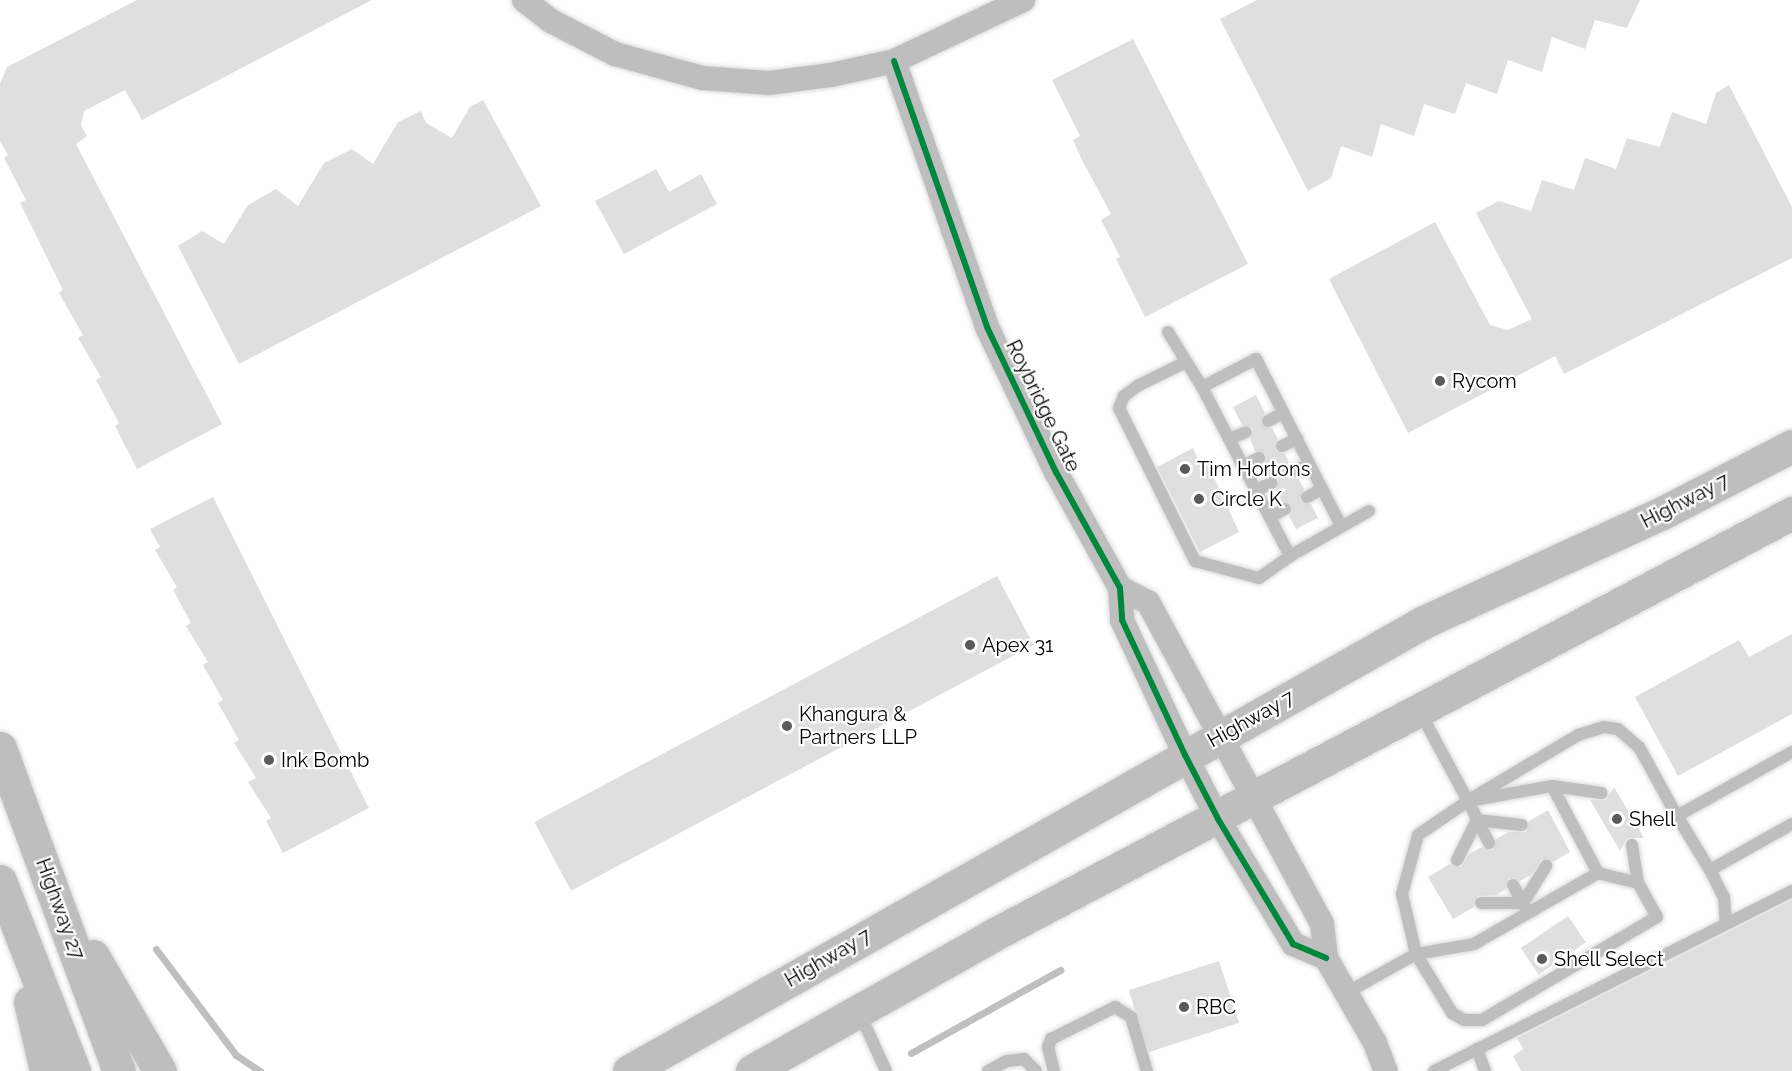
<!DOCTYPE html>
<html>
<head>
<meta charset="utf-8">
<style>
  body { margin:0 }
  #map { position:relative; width:1792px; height:1071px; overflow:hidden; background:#fff; font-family:Raleway,sans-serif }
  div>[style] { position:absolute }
  .stream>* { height:7px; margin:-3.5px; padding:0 3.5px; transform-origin:3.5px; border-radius:3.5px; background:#bfbfbf }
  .building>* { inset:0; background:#dfdfdf; transform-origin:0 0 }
  .roads { filter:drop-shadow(0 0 2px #dbdbdb) drop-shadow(0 0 2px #dbdbdb) }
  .service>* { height:12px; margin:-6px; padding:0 6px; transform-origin:6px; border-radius:6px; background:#bebebe }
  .minor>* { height:24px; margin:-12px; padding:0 12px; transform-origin:12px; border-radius:12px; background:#bebebe }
  .primary>* { height:33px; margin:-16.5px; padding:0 16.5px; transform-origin:16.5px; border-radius:16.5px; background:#bebebe }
  .cycleway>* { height:6px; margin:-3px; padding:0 3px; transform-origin:3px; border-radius:3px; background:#00873e }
  .dots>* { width:16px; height:16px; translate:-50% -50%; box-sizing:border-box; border:3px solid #fff; border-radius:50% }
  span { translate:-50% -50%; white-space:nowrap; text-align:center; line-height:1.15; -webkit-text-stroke:4.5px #fff; paint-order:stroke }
  .poi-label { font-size:20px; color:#000 }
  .left { translate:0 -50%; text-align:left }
  .street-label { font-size:20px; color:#000 }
</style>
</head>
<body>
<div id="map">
  <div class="stream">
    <i style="left:156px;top:949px;width:133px;rotate:53deg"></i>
    <i style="left:236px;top:1055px;width:29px;rotate:34deg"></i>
    <i style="left:911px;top:1053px;width:171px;rotate:-29.1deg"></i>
  </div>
  <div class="building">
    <i style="clip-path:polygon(137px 0,372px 0,142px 120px,125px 90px,84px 111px,81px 125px,87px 136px,76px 144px,222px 424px,137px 469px,115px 426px,119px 423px,96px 380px,101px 377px,78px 338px,83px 335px,59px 293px,63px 290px,20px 203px,26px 200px,4px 158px,8px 155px,0 141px,0 84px,7px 67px)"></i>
    <i style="clip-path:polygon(1257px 0,1640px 0,1627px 28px,1595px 20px,1585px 49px,1552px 37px,1542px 72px,1508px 60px,1497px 94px,1466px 83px,1455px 114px,1424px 104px,1414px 136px,1381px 124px,1372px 157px,1341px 146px,1331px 178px,1308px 191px,1220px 19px)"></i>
    <i style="clip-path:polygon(1133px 39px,1248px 264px,1145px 317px,1116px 259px,1120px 257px,1101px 220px,1111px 214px,1082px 160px,1073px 140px,1080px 136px,1052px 80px)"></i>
    <i style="clip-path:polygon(1729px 85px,1792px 207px,1792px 258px,1564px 374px,1555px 356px,1408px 433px,1329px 279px,1435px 222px,1490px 325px,1508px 330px,1532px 319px,1476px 213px,1499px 201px,1531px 211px,1542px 180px,1574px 190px,1585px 158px,1616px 169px,1627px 138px,1660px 147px,1672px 112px,1706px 124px,1716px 93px)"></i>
    <i style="clip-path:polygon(483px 100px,541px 206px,239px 364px,178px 246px,202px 231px,224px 244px,248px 205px,276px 189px,298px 206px,324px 163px,352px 149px,373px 164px,398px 122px,421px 111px,426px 123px,452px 138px,470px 107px)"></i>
    <i style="clip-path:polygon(656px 169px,669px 192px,701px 174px,717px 204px,624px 254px,595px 201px)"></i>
    <i style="clip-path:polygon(1256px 395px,1265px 413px,1261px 424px,1272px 428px,1278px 439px,1275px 450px,1285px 454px,1290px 464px,1287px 475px,1298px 478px,1304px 489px,1300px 500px,1311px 504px,1318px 518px,1296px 529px,1289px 516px,1292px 506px,1282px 502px,1276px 490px,1279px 479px,1268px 476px,1263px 465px,1266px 454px,1255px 451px,1250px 439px,1253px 428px,1242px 425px,1233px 407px)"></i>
    <i style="clip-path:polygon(1193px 448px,1199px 462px,1205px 458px,1239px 532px,1200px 552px,1157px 467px)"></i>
    <i style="clip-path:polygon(213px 497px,369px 808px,283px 853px,266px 821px,271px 818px,248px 782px,256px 778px,234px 743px,239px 740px,218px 703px,223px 700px,203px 665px,208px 662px,186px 626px,191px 623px,173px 590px,177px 587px,155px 550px,160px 547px,150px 529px)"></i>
    <i style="left:997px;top:576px;width:78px;height:524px;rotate:62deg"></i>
    <i style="clip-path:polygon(1792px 634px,1792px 714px,1678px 776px,1635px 697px,1739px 640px,1749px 657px)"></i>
    <i style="clip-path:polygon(1614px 787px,1644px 838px,1627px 838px,1620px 851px,1590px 800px,1606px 800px)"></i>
    <i style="clip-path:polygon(1548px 810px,1570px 852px,1553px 862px,1542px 859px,1531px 875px,1520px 881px,1509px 878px,1506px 889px,1496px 895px,1477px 896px,1474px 907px,1453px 919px,1428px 877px,1450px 864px,1461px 867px,1469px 854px,1482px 847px,1493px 850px,1496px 839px,1509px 832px,1526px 832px,1529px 821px)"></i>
    <i style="clip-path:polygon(1792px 900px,1792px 1071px,1521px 1071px,1513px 1056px,1523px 1049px,1517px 1038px)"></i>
    <i style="left:1568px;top:916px;width:32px;height:57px;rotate:56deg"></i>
    <i style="left:1219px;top:961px;width:65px;height:95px;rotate:72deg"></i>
  </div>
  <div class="roads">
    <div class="service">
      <i style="left:1168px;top:332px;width:65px;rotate:58.3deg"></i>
      <i style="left:1202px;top:387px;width:191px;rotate:62.5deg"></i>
      <i style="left:1290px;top:556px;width:91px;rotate:-29.7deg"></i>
      <i style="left:1186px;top:362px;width:52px;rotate:153.9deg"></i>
      <i style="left:1139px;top:385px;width:19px;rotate:144deg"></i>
      <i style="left:1124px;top:396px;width:13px;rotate:113deg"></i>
      <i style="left:1119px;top:408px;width:171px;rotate:63.6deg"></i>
      <i style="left:1195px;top:561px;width:66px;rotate:14.9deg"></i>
      <i style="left:1259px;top:578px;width:38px;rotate:-35deg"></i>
      <i style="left:1202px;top:387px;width:61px;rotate:-27.4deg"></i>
      <i style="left:1256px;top:359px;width:187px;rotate:63deg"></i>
      <i style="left:1268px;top:421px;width:17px;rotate:-28deg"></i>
      <i style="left:1229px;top:439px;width:18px;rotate:-22deg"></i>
      <i style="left:1282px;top:446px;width:17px;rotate:-25deg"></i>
      <i style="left:1243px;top:466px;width:18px;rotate:-27deg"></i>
      <i style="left:1294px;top:471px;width:17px;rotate:-25deg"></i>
      <i style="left:1256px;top:490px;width:17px;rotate:-24deg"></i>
      <i style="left:1307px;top:497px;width:17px;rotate:-28deg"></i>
      <i style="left:1270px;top:517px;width:17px;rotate:-28deg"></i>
      <i style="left:1552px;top:786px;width:50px;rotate:8deg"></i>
      <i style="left:1474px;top:797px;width:121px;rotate:-30.8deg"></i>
      <i style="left:1578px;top:735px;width:27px;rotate:-17deg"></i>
      <i style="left:1604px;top:727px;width:14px;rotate:8deg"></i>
      <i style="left:1618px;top:729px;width:28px;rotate:41deg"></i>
      <i style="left:1639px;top:747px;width:79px;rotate:61.2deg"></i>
      <i style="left:1677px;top:816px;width:132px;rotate:-29.1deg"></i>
      <i style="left:1468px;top:801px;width:85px;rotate:-10.1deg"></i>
      <i style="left:1552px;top:786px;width:98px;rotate:62.1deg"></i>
      <i style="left:1598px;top:873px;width:143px;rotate:150.2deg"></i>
      <i style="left:1474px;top:944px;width:59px;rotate:170.2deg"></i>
      <i style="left:1416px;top:954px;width:69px;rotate:58.6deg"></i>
      <i style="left:1452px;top:1013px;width:14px;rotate:30deg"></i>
      <i style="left:1464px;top:1020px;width:18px"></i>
      <i style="left:1482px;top:1020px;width:203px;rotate:-30.5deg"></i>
      <i style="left:1657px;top:917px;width:39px;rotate:-119deg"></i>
      <i style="left:1638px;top:883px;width:41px;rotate:-166deg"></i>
      <i style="left:1468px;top:801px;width:47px;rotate:63.4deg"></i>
      <i style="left:1677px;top:816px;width:63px;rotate:58.6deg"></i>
      <i style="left:1710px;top:870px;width:94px;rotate:-29.3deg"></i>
      <i style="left:1632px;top:845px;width:38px;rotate:81deg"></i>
      <i style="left:1457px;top:860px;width:45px;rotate:-63.4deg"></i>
      <i style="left:1477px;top:820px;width:45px;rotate:6.3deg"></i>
      <i style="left:1710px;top:870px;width:30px;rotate:63deg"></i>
      <i style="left:1724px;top:897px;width:27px;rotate:86deg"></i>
      <i style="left:1513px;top:885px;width:25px;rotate:61deg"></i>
      <i style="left:1481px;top:903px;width:42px"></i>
      <i style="left:1523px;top:903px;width:44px;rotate:-58.1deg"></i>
      <i style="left:1346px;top:993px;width:80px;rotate:-29.1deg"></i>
      <i style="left:1416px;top:954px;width:62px;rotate:-103.1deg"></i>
      <i style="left:1402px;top:894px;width:61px;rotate:-74.8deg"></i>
      <i style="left:1418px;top:835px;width:60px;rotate:-34.2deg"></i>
      <i style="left:1468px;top:801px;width:101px;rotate:-118.3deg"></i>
      <i style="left:859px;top:1012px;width:65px;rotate:65.4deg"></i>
      <i style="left:1477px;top:1049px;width:23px;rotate:70deg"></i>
      <i style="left:988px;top:1071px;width:21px;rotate:-28deg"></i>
      <i style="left:1007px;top:1061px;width:17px;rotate:-7deg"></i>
      <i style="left:1024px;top:1059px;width:17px;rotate:45deg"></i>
      <i style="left:1054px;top:1071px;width:25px;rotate:-104deg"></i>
      <i style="left:1048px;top:1047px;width:9px;rotate:-69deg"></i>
      <i style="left:1051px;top:1039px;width:72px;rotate:-26.6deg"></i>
      <i style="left:1115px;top:1007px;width:19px;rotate:32deg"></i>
      <i style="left:1131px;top:1017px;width:56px;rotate:73.5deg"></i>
      <i style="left:1434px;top:1071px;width:401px;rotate:-26.7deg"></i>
    </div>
    <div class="minor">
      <i style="left:524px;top:0;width:34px;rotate:38deg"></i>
      <i style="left:551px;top:21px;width:72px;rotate:27.3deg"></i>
      <i style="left:615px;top:54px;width:90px;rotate:15.4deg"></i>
      <i style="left:702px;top:78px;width:67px;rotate:4.3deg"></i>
      <i style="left:769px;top:83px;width:63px;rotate:-7.4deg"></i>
      <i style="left:831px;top:75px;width:65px;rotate:-12.5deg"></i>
      <i style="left:894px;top:61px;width:143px;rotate:-25.3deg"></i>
      <i style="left:894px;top:61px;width:282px;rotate:70.7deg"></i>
      <i style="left:987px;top:327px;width:161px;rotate:64.6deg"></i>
      <i style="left:1056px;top:472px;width:132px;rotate:61.1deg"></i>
      <i style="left:1120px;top:588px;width:32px;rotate:86deg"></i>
      <i style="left:1122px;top:620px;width:149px;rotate:65deg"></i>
      <i style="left:1185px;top:755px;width:72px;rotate:62.7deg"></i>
      <i style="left:1218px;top:819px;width:146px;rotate:59deg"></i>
      <i style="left:1293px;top:944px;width:36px;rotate:23deg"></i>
      <i style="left:1120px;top:588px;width:31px;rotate:27deg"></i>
      <i style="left:1148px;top:602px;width:366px;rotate:61.6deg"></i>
      <i style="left:1322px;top:924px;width:34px;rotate:83deg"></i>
      <i style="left:1326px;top:958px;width:98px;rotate:60deg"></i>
      <i style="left:1375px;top:1043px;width:30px;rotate:69deg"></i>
    </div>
    <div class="primary">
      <i style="left:0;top:748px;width:344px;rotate:69.8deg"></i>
      <i style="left:0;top:881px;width:204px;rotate:68.7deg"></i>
      <i style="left:93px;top:956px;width:133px;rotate:59.8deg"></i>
      <i style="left:30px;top:1002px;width:71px;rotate:76.9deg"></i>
      <i style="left:629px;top:1071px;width:913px;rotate:-29.46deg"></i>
      <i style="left:1424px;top:622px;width:262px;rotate:-24.6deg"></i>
      <i style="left:1662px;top:513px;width:146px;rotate:-27.3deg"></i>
      <i style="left:752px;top:1071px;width:277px;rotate:-29.4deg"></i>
      <i style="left:993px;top:935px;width:904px;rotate:-27.84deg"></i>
    </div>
  </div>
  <div class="cycleway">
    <i style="left:894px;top:61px;width:282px;rotate:70.7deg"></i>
    <i style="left:987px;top:327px;width:161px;rotate:64.6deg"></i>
    <i style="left:1056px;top:472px;width:132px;rotate:61.1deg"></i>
    <i style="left:1120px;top:588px;width:32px;rotate:86deg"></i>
    <i style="left:1122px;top:620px;width:149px;rotate:65deg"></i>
    <i style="left:1185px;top:755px;width:72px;rotate:62.7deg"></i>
    <i style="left:1218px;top:819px;width:146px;rotate:59deg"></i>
    <i style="left:1293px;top:944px;width:36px;rotate:23deg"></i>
  </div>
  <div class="dots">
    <i style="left:1440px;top:381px;background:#595959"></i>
    <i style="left:1185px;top:469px;background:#595959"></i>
    <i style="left:1199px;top:499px;background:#595959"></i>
    <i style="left:970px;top:645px;background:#595959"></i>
    <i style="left:787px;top:726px;background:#595959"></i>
    <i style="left:269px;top:760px;background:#595959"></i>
    <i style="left:1617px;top:819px;background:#595959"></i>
    <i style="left:1542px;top:959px;background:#595959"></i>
    <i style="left:1184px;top:1007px;background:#595959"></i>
  </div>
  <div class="poi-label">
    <span class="left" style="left:1452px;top:381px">Rycom</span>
    <span class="left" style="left:1197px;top:469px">Tim Hortons</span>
    <span class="left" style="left:1211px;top:499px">Circle K</span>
    <span class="left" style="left:982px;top:645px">Apex 31</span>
    <span class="left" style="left:799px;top:726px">Khangura &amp;<br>Partners LLP</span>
    <span class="left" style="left:281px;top:760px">Ink Bomb</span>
    <span class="left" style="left:1629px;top:819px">Shell</span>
    <span class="left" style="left:1554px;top:959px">Shell Select</span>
    <span class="left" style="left:1196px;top:1007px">RBC</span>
  </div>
  <div class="street-label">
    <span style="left:1043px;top:406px;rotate:64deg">Roybridge Gate</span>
    <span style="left:1685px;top:501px;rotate:-27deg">Highway 7</span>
    <span style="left:1251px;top:719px;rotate:-29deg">Highway 7</span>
    <span style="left:60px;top:909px;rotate:70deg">Highway 27</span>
    <span style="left:828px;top:958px;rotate:-30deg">Highway 7</span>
  </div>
</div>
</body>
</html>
